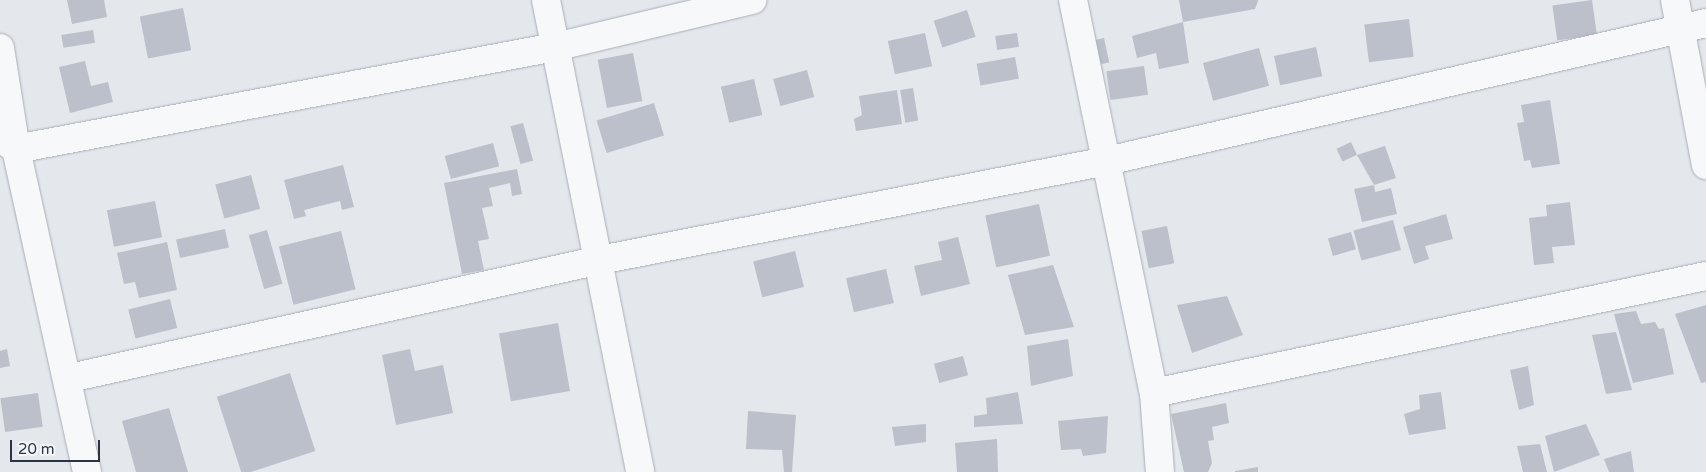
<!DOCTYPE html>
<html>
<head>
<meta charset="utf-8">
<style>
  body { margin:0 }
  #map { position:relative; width:1706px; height:472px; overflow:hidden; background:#e4e7ec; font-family:"Varela Round",sans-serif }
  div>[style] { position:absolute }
  .building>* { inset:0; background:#bbc0ca; transform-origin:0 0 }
  .roads { filter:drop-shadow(0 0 1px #a9aeb7) drop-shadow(0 0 1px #a9aeb7) }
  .minor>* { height:28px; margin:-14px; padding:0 14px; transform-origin:14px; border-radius:14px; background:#f7f8fa }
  span { translate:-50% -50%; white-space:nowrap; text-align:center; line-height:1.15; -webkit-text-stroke:4px #f4f6f9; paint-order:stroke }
  .scale { position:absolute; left:10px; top:440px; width:90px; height:22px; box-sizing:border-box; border:2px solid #2b3445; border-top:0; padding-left:6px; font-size:15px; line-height:18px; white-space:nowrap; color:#2b3445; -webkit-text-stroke:4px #f4f6f9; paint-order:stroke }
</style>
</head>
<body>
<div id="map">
  <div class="building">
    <i style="clip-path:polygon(67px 0,104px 0,107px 17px,72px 24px)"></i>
    <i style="clip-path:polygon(1179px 0,1258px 0,1258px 1px,1255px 9px,1183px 22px,1189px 63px,1159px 69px,1156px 53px,1137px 58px,1132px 36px,1183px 22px)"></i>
    <i style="left:1592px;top:0;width:35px;height:40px;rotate:82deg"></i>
    <i style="left:183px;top:8px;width:43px;height:44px;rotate:79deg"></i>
    <i style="left:967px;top:10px;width:28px;height:35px;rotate:72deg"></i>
    <i style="left:1409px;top:19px;width:38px;height:45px;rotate:83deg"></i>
    <i style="left:93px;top:30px;width:13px;height:32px;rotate:81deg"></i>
    <i style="left:925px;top:33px;width:34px;height:38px;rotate:78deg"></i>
    <i style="left:1017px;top:33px;width:14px;height:22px;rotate:82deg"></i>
    <i style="left:1104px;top:38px;width:25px;height:20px;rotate:78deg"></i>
    <i style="left:1316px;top:47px;width:30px;height:43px;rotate:78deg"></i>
    <i style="left:1259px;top:48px;width:39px;height:58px;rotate:75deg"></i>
    <i style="left:633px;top:53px;width:49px;height:36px;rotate:79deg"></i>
    <i style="left:1015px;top:57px;width:22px;height:39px;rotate:80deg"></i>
    <i style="clip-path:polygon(85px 61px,91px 86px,108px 82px,113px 102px,70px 113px,59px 67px)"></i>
    <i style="left:1144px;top:66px;width:29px;height:38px;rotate:82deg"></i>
    <i style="left:807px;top:70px;width:28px;height:35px;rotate:75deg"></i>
    <i style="left:754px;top:79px;width:37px;height:34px;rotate:77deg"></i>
    <i style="left:913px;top:88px;width:33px;height:13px;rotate:81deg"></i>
    <i style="clip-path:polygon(897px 90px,902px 124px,856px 131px,854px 119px,862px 115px,859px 96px)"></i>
    <i style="clip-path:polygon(1550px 100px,1560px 164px,1532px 168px,1530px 160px,1524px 161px,1517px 123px,1524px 122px,1521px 105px)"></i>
    <i style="left:654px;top:103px;width:34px;height:60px;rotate:73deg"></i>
    <i style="left:523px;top:123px;width:39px;height:13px;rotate:75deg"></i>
    <i style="left:1351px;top:142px;width:14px;height:16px;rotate:65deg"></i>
    <i style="left:493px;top:143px;width:24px;height:50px;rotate:75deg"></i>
    <i style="clip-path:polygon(1385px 146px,1396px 178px,1374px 185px,1357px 155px)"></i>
    <i style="clip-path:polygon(343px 165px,354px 207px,342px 210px,340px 201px,304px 210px,306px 216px,294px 219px,284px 180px)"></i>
    <i style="clip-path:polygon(517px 169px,522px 194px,512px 196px,510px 183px,489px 188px,493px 206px,482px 208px,489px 239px,478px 241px,484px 270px,462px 274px,444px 183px)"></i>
    <i style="left:251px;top:175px;width:35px;height:37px;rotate:75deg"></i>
    <i style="clip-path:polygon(1374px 185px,1375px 192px,1391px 188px,1397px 214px,1362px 222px,1354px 189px)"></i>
    <i style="left:155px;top:201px;width:37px;height:49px;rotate:79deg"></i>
    <i style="clip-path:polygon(1570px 202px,1575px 245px,1552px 247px,1554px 263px,1534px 265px,1529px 218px,1547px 216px,1546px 205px)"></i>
    <i style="left:1039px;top:204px;width:53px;height:55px;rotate:78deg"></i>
    <i style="clip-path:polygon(1446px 214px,1453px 239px,1425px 246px,1429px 259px,1414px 264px,1403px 227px)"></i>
    <i style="left:1393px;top:220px;width:31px;height:41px;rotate:75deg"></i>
    <i style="left:1167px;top:226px;width:38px;height:26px;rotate:79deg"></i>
    <i style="left:225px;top:229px;width:19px;height:50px;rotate:78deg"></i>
    <i style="left:267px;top:230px;width:56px;height:19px;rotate:74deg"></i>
    <i style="left:341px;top:231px;width:60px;height:64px;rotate:76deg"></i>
    <i style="left:1351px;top:232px;width:18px;height:24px;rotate:74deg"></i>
    <i style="clip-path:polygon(958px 237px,970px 284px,921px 296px,914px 266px,942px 260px,938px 242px)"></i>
    <i style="clip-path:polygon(167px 242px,177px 290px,139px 298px,135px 282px,124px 284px,117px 253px)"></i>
    <i style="left:795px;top:251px;width:37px;height:43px;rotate:76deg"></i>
    <i style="clip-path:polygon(1053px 265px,1074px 327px,1025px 335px,1008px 275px)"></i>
    <i style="left:886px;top:269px;width:35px;height:41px;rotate:77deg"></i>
    <i style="clip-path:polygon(1227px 296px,1243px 335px,1192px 353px,1177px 305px)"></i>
    <i style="left:170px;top:299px;width:30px;height:43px;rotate:76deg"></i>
    <i style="clip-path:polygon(1706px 305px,1706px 382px,1701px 383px,1675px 314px)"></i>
    <i style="clip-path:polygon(1636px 311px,1641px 324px,1655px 322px,1659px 329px,1664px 328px,1674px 374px,1633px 383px,1614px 314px)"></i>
    <i style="left:558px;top:323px;width:69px;height:60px;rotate:80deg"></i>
    <i style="clip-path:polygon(1616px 332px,1632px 390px,1606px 394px,1592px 335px)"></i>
    <i style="clip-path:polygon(1068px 339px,1073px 376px,1031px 386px,1027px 346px)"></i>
    <i style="clip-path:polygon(7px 349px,10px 366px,0 368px,0 351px)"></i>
    <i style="clip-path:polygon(410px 349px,415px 371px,443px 365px,453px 413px,396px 425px,382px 355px)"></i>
    <i style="left:963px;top:356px;width:20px;height:30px;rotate:75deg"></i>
    <i style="clip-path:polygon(1528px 366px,1534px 405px,1519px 410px,1510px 370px)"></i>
    <i style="left:290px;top:373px;width:82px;height:77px;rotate:72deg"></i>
    <i style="clip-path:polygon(1018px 392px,1023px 424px,974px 427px,974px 416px,987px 414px,986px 398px)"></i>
    <i style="clip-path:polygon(1441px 392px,1446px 429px,1409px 435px,1404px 414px,1420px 409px,1419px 395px)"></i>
    <i style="left:38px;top:393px;width:34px;height:38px;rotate:82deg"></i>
    <i style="clip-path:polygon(1226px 403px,1229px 423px,1212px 427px,1214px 440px,1208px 441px,1212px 463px,1208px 472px,1184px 472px,1171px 414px)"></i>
    <i style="clip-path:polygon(169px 408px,188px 472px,136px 472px,122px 421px)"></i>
    <i style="clip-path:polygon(748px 411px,796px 415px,792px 472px,784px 472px,782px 450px,746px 449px)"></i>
    <i style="clip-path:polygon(1108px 416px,1106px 453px,1083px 456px,1081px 449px,1061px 450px,1058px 421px)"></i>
    <i style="clip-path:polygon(926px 424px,926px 442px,895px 446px,892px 427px)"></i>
    <i style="clip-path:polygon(1586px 424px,1600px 455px,1554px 472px,1545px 436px)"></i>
    <i style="clip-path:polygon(997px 439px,998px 472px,957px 472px,955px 443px)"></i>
    <i style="clip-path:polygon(1540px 444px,1547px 472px,1523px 472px,1517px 446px)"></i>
    <i style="clip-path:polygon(1631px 451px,1634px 472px,1609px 472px,1604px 459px)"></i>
    <i style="clip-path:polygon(1258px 467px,1258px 472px,1235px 472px,1235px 471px)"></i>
  </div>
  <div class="roads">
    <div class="minor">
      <i style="left:546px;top:0;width:481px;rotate:78.7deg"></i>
      <i style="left:1073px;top:0;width:401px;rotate:78.4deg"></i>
      <i style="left:1154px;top:393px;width:79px;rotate:85.7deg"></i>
      <i style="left:1675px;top:0;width:168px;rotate:79.4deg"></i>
      <i style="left:0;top:48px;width:102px;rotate:81deg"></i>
      <i style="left:16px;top:149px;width:331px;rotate:77.6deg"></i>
      <i style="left:0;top:138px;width:19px;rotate:35deg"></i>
      <i style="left:16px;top:149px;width:549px;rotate:-10.72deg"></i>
      <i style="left:555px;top:47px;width:203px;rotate:-13.4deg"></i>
      <i style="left:70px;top:378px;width:543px;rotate:-12.55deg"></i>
      <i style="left:600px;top:260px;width:517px;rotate:-11.05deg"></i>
      <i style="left:1107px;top:161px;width:615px;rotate:-12.97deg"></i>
      <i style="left:1154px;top:393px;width:564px;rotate:-11.97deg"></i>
    </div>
  </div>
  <div class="scale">20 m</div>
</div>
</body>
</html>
